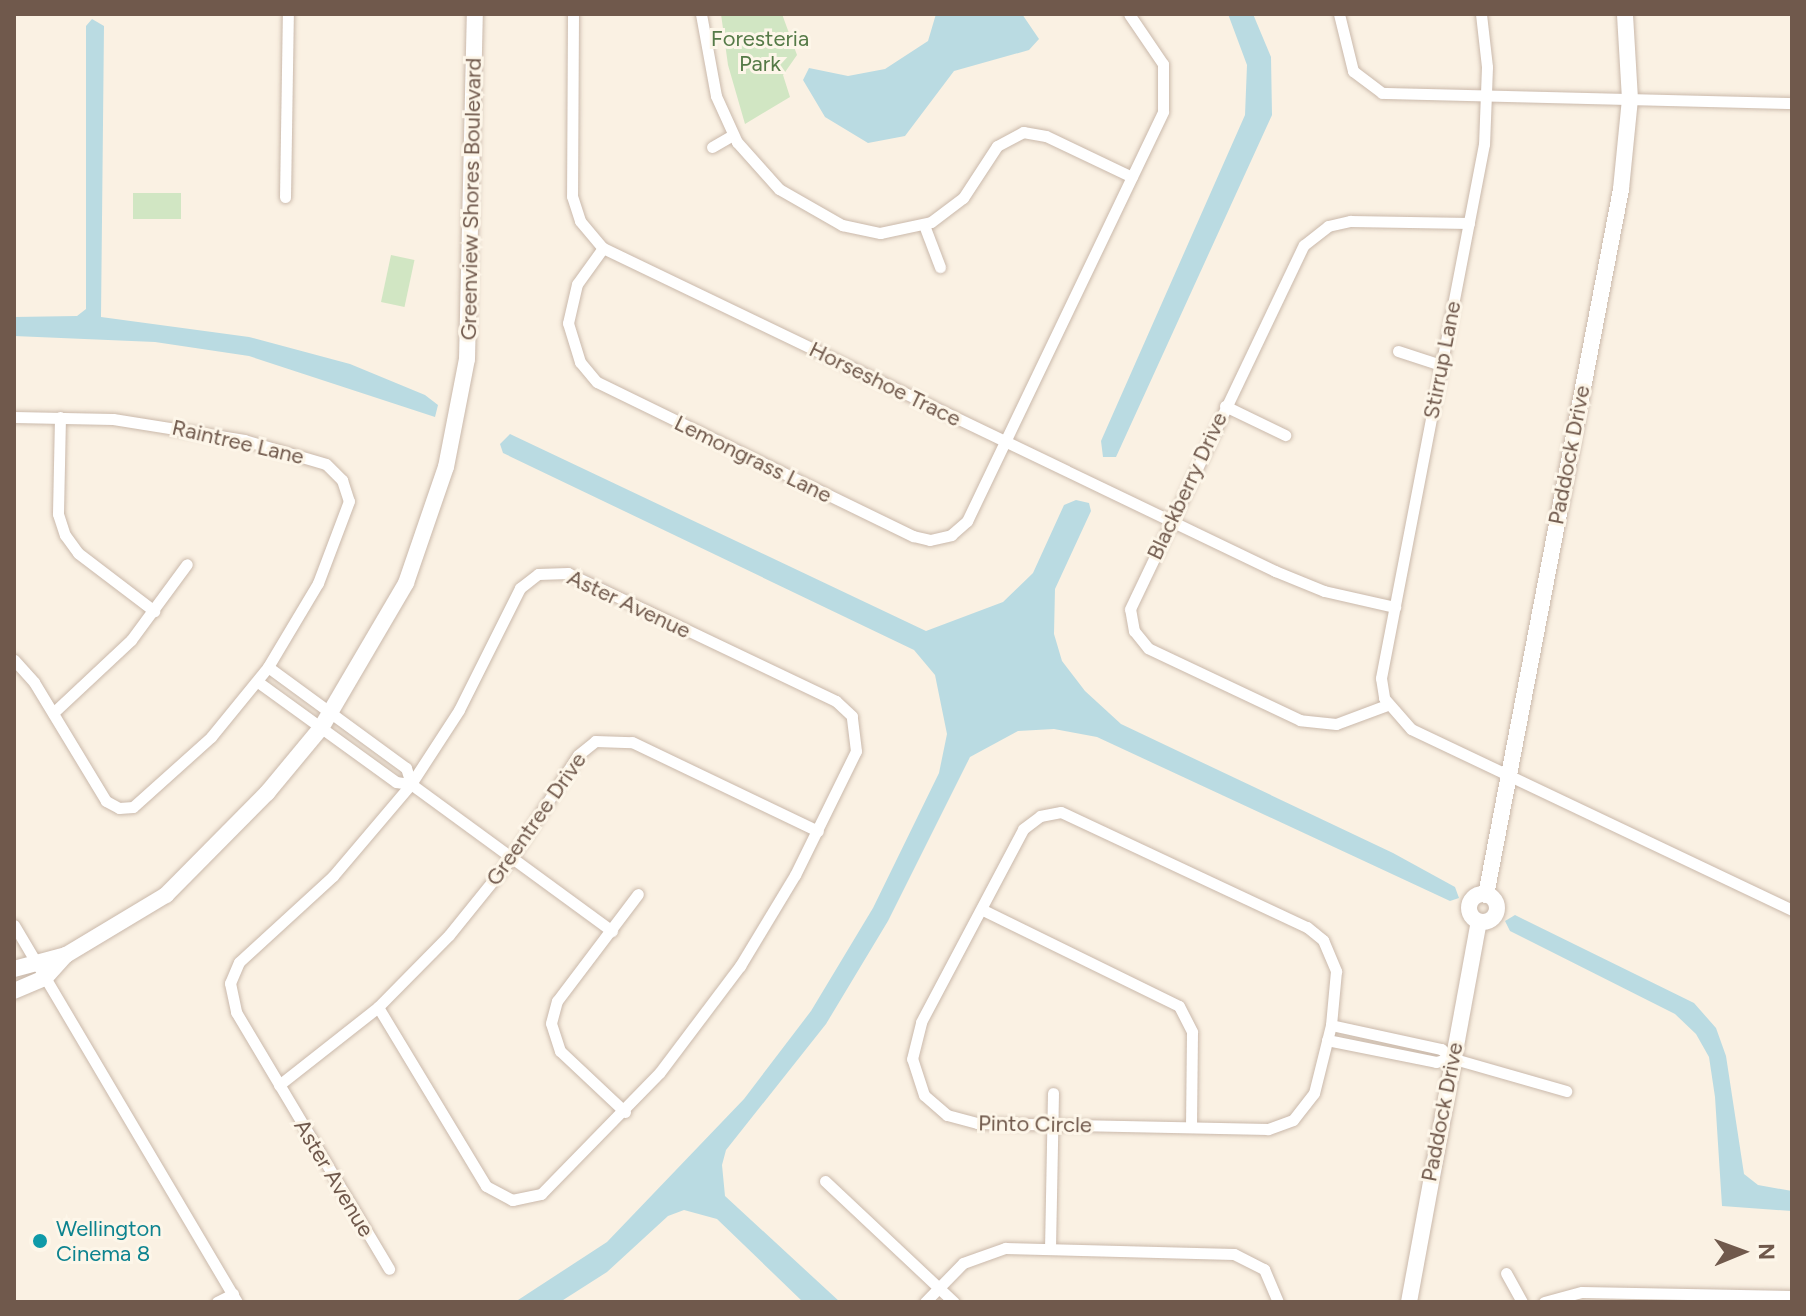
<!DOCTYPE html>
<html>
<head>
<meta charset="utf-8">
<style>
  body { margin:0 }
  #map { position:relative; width:1806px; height:1316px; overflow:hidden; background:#faf1e3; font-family:Figtree,sans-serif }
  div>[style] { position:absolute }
  .green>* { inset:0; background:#d1e6c3; transform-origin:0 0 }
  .water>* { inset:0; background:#badbe2 }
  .roads { filter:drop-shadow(0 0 2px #cab9ab) drop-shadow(0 0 2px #cab9ab) }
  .street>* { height:11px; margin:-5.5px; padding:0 5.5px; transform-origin:5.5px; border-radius:5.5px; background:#fff }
  .secondary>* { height:16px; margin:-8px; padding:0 8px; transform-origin:8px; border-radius:8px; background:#fff }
  .secondary>.ring { margin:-8px; padding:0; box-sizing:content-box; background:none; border:16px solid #fff; border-radius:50% }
  .dots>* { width:22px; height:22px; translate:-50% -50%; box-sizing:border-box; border:4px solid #fdf6e9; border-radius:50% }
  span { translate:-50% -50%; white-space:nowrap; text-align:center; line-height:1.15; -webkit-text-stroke:6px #fdf6e9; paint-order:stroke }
  .park-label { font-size:22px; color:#557a47 }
  .street-label { font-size:22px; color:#70594c }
  .culture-label { font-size:22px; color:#0d838f }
  .left { translate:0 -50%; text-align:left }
  .frame { position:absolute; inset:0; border:16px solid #70594c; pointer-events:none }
  .north { position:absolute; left:1702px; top:1212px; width:80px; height:80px; -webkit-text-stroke:6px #fdf6e9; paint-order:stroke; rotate:89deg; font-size:22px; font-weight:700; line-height:32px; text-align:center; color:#70594c }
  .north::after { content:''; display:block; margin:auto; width:28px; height:36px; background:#70594c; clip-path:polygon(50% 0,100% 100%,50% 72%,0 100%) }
</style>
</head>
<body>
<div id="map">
  <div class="green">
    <i style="clip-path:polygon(721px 14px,782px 14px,797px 55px,783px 75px,790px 97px,745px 124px,728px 65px)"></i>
    <i style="left:133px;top:193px;width:48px;height:26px"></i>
    <i style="left:391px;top:255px;width:24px;height:48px;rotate:12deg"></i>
  </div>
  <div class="water">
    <i style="clip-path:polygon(936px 14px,1022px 14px,1039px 39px,1029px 50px,954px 71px,905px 136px,868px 143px,825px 117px,803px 80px,809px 68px,848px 76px,885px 69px,928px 41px)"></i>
    <i style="clip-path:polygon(1228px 14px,1253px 14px,1271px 57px,1272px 115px,1116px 457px,1103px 457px,1101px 441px,1245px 115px,1247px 65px)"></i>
    <i style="clip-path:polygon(92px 19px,104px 26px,101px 317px,249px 337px,350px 364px,425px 395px,438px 405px,435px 417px,249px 356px,155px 342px,14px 336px,14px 317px,77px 316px,86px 309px,86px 26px)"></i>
    <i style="clip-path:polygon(510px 434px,926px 631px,1003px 602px,1033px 573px,1064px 505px,1076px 500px,1089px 503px,1091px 511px,1055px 589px,1054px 634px,1062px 661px,1085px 691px,1121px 724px,1393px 853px,1455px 887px,1459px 898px,1450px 901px,1097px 737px,1054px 729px,1018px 731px,970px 757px,888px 921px,826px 1024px,726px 1150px,722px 1165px,725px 1196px,840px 1302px,803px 1302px,717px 1219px,684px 1210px,668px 1216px,607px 1272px,560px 1302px,515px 1302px,607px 1242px,744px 1099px,811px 1011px,873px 908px,939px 773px,947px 734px,935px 675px,914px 650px,503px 453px,500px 444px)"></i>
    <i style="clip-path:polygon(1515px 915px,1694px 1003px,1716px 1028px,1726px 1056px,1744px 1174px,1758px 1185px,1792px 1191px,1792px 1211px,1722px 1206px,1715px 1097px,1709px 1057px,1696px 1034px,1675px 1014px,1510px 931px,1505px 921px)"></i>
  </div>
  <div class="roads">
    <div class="street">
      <i style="left:573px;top:14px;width:182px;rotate:90.3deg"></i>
      <i style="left:572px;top:196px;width:26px;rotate:72deg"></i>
      <i style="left:580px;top:221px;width:35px;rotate:50deg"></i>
      <i style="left:603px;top:248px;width:746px;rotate:25.67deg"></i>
      <i style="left:1275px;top:571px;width:53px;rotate:22.2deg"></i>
      <i style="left:1324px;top:591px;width:73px;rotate:12.7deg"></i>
      <i style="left:701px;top:14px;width:83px;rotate:79.6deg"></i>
      <i style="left:716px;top:96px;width:51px;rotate:65.5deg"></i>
      <i style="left:737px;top:142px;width:63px;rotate:48.2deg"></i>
      <i style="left:779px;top:189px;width:73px;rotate:29.7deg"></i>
      <i style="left:842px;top:225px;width:39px;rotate:12deg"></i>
      <i style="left:880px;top:233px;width:52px;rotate:-12.2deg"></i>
      <i style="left:931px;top:222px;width:40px;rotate:-37deg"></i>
      <i style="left:963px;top:198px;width:62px;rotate:-56.8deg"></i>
      <i style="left:997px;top:146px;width:30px;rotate:-28deg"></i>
      <i style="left:1023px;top:132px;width:23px;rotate:10deg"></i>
      <i style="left:1046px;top:136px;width:95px;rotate:25.5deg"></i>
      <i style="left:1339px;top:14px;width:59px;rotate:76.2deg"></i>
      <i style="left:1353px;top:71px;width:36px;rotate:37deg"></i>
      <i style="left:1382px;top:93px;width:410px;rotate:1.4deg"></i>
      <i style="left:1481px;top:14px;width:53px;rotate:83.5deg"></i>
      <i style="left:1487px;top:67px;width:77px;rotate:92.2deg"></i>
      <i style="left:1484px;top:144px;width:544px;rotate:100.92deg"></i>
      <i style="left:1381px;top:678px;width:20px;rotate:81deg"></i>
      <i style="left:1384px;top:698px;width:41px;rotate:48.9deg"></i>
      <i style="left:1411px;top:729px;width:422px;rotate:25.4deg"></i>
      <i style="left:712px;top:147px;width:24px;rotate:-30deg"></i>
      <i style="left:285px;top:197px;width:183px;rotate:-89.1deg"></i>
      <i style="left:924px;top:225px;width:45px;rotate:69.1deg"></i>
      <i style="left:603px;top:248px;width:44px;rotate:125.8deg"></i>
      <i style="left:577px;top:284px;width:40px;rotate:103deg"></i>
      <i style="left:568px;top:323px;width:41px;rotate:72.9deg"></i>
      <i style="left:580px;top:362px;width:26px;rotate:50deg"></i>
      <i style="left:597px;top:382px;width:352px;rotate:26deg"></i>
      <i style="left:913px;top:536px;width:17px;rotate:13deg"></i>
      <i style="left:930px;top:540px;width:22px;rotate:-13deg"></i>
      <i style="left:951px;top:535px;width:21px;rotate:-41deg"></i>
      <i style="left:967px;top:521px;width:454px;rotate:-64.4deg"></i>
      <i style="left:1163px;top:111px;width:47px;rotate:-90deg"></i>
      <i style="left:1163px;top:64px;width:60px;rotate:-124.2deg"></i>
      <i style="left:1398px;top:351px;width:45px;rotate:18deg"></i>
      <i style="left:1225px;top:406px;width:67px;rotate:25.8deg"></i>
      <i style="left:14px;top:417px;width:99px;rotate:1.2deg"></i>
      <i style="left:113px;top:419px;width:133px;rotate:9.1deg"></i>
      <i style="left:244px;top:440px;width:85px;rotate:16.3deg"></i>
      <i style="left:326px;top:464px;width:23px;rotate:45deg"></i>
      <i style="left:342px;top:480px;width:22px;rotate:72deg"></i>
      <i style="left:349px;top:501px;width:88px;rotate:110.7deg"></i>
      <i style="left:318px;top:583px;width:98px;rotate:120.8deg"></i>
      <i style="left:268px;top:667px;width:90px;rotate:129.2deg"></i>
      <i style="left:211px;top:737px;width:105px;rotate:138.1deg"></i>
      <i style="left:133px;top:807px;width:14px;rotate:176deg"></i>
      <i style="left:119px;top:808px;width:15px;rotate:-152deg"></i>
      <i style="left:106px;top:801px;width:139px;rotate:-121.2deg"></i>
      <i style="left:34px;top:682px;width:30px;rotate:-132deg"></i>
      <i style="left:60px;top:417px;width:97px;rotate:91.2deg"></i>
      <i style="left:58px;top:514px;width:22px;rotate:72deg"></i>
      <i style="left:65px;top:535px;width:22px;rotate:54deg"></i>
      <i style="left:78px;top:553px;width:96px;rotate:37.3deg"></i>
      <i style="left:258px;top:682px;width:170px;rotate:35.9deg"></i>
      <i style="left:396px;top:782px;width:15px;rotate:8deg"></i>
      <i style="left:411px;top:784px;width:17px;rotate:-107deg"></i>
      <i style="left:406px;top:768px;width:171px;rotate:-143.8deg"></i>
      <i style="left:1387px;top:705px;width:54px;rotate:159.6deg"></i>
      <i style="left:1336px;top:724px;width:36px;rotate:-174deg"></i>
      <i style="left:1300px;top:720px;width:168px;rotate:-154.7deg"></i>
      <i style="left:1148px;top:648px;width:22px;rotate:-129deg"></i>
      <i style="left:1134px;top:631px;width:22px;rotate:-100deg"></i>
      <i style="left:1130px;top:609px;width:403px;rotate:-64.5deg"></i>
      <i style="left:1304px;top:245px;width:31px;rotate:-38deg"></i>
      <i style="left:1328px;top:226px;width:23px;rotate:-13deg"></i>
      <i style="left:1350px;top:221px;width:119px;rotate:1deg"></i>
      <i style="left:53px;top:713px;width:107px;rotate:-43.1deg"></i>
      <i style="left:131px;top:640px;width:94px;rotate:-53.6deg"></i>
      <i style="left:411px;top:784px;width:249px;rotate:36.2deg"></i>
      <i style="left:1061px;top:812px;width:272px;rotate:25.1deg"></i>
      <i style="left:1307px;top:927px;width:21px;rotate:39deg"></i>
      <i style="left:1323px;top:940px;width:34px;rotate:67deg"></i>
      <i style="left:1336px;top:971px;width:54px;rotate:95.3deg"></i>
      <i style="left:1331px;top:1025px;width:70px;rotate:104deg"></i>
      <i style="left:1314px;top:1093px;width:34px;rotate:128deg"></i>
      <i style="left:1293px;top:1120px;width:27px;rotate:160deg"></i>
      <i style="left:1268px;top:1129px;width:291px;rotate:-178.8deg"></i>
      <i style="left:977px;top:1123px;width:31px;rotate:-165deg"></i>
      <i style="left:947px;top:1115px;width:30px;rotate:-139deg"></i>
      <i style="left:924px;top:1095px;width:38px;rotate:-108deg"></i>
      <i style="left:912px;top:1059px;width:38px;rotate:-76deg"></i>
      <i style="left:921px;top:1022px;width:218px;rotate:-62.1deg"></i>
      <i style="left:1023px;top:829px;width:21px;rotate:-37deg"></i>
      <i style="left:1040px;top:816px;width:21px;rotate:-11deg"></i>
      <i style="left:983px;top:910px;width:218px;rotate:26.1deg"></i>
      <i style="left:1179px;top:1006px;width:29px;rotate:63deg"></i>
      <i style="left:1192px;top:1032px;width:95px;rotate:90.6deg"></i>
      <i style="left:14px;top:925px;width:438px;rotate:59.4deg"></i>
      <i style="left:378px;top:1007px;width:209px;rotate:58.9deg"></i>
      <i style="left:486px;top:1186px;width:30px;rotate:28deg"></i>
      <i style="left:512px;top:1200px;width:30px;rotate:-12deg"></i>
      <i style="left:541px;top:1194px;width:170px;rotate:-45.7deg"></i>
      <i style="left:660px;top:1072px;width:133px;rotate:-53deg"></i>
      <i style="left:740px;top:966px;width:106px;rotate:-58.9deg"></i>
      <i style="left:795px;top:875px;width:138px;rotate:-63.8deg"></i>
      <i style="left:856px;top:751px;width:35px;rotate:-97deg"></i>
      <i style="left:852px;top:716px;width:22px;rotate:-137deg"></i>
      <i style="left:836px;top:701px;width:297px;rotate:-154.5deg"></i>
      <i style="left:568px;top:573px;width:30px;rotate:178deg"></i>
      <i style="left:538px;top:574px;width:23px;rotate:142deg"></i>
      <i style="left:520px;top:588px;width:136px;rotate:116.6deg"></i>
      <i style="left:459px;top:710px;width:88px;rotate:123deg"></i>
      <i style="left:411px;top:784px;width:121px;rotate:130.3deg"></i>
      <i style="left:333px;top:876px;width:127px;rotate:137.5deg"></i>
      <i style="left:239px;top:962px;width:23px;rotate:113deg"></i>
      <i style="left:230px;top:983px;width:30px;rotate:78deg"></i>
      <i style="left:236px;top:1012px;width:299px;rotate:59.2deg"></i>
      <i style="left:1331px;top:1025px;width:113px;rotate:12.3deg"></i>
      <i style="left:1441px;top:1049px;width:13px;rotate:42deg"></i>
      <i style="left:1451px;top:1058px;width:120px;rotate:16deg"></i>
      <i style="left:1327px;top:1040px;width:111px;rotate:11.4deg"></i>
      <i style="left:1436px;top:1062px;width:16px;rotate:-15deg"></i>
      <i style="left:279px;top:1085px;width:126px;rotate:-38.2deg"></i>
      <i style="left:378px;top:1007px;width:101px;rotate:-45.4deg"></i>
      <i style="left:449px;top:935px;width:100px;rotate:-51.1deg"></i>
      <i style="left:512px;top:857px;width:121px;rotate:-57.1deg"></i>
      <i style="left:578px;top:755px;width:22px;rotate:-39deg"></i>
      <i style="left:595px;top:741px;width:37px;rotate:2deg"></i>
      <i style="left:632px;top:742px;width:206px;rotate:25.6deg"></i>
      <i style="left:625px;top:1112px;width:89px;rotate:-136.8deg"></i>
      <i style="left:560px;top:1051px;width:29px;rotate:-108deg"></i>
      <i style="left:551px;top:1023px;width:23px;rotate:-75deg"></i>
      <i style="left:557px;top:1001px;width:134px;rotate:-52.9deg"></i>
      <i style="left:825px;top:1181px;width:177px;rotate:43.2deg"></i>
      <i style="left:1050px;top:1249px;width:156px;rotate:-88.9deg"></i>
      <i style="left:1506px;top:1273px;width:33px;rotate:61deg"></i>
      <i style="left:217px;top:1302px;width:18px;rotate:-27deg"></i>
      <i style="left:925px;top:1302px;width:54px;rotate:-45.7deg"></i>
      <i style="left:963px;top:1263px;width:45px;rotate:-19.7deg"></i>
      <i style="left:1005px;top:1248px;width:229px;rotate:1.5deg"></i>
      <i style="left:1234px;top:1254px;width:34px;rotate:27deg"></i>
      <i style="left:1264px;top:1269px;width:36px;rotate:67deg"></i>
      <i style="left:1544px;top:1302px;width:39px;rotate:-15deg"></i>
      <i style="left:1582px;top:1292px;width:210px;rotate:1.1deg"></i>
    </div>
    <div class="secondary">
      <i class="ring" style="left:1469px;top:894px;width:12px;height:12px"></i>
      <i style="left:1486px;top:895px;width:719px;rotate:-79.17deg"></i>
      <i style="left:1621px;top:189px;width:90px;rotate:-84.3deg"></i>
      <i style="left:1630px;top:99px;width:85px;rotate:-93.4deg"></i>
      <i style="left:14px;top:969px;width:54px;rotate:-15.1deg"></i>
      <i style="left:66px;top:955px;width:117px;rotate:-31deg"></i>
      <i style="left:166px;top:895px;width:144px;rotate:-45.3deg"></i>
      <i style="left:267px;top:793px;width:85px;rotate:-50.3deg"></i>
      <i style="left:321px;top:728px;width:168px;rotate:-59.6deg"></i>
      <i style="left:406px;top:583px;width:123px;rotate:-71deg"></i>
      <i style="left:446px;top:467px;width:110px;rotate:-79deg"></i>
      <i style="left:467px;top:359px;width:345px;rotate:-88.7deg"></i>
      <i style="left:14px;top:991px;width:34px;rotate:-23deg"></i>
      <i style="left:45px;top:978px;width:31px;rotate:-48deg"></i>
      <i style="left:1409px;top:1302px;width:386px;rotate:-79.6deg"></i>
    </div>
  </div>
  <div class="dots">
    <i style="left:40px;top:1241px;background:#0f9aa8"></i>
  </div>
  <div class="park-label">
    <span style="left:760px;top:51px">Foresteria<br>Park</span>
  </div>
  <div class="street-label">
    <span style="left:471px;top:199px;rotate:-89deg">Greenview Shores Boulevard</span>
    <span style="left:1442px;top:360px;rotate:-79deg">Stirrup Lane</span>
    <span style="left:885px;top:384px;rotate:26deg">Horseshoe Trace</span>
    <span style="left:238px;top:442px;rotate:13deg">Raintree Lane</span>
    <span style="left:1569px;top:455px;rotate:-79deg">Paddock Drive</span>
    <span style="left:753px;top:459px;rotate:26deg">Lemongrass Lane</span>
    <span style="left:1187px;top:486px;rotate:-65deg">Blackberry Drive</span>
    <span style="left:629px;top:604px;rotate:25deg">Aster Avenue</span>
    <span style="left:536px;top:819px;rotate:-55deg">Greentree Drive</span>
    <span style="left:1442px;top:1112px;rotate:-79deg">Paddock Drive</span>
    <span style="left:1035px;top:1124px;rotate:1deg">Pinto Circle</span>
    <span style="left:334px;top:1178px;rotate:59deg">Aster Avenue</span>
  </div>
  <div class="culture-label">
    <span class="left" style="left:56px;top:1241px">Wellington<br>Cinema 8</span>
  </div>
  <div class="frame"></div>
  <div class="north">N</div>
</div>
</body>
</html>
